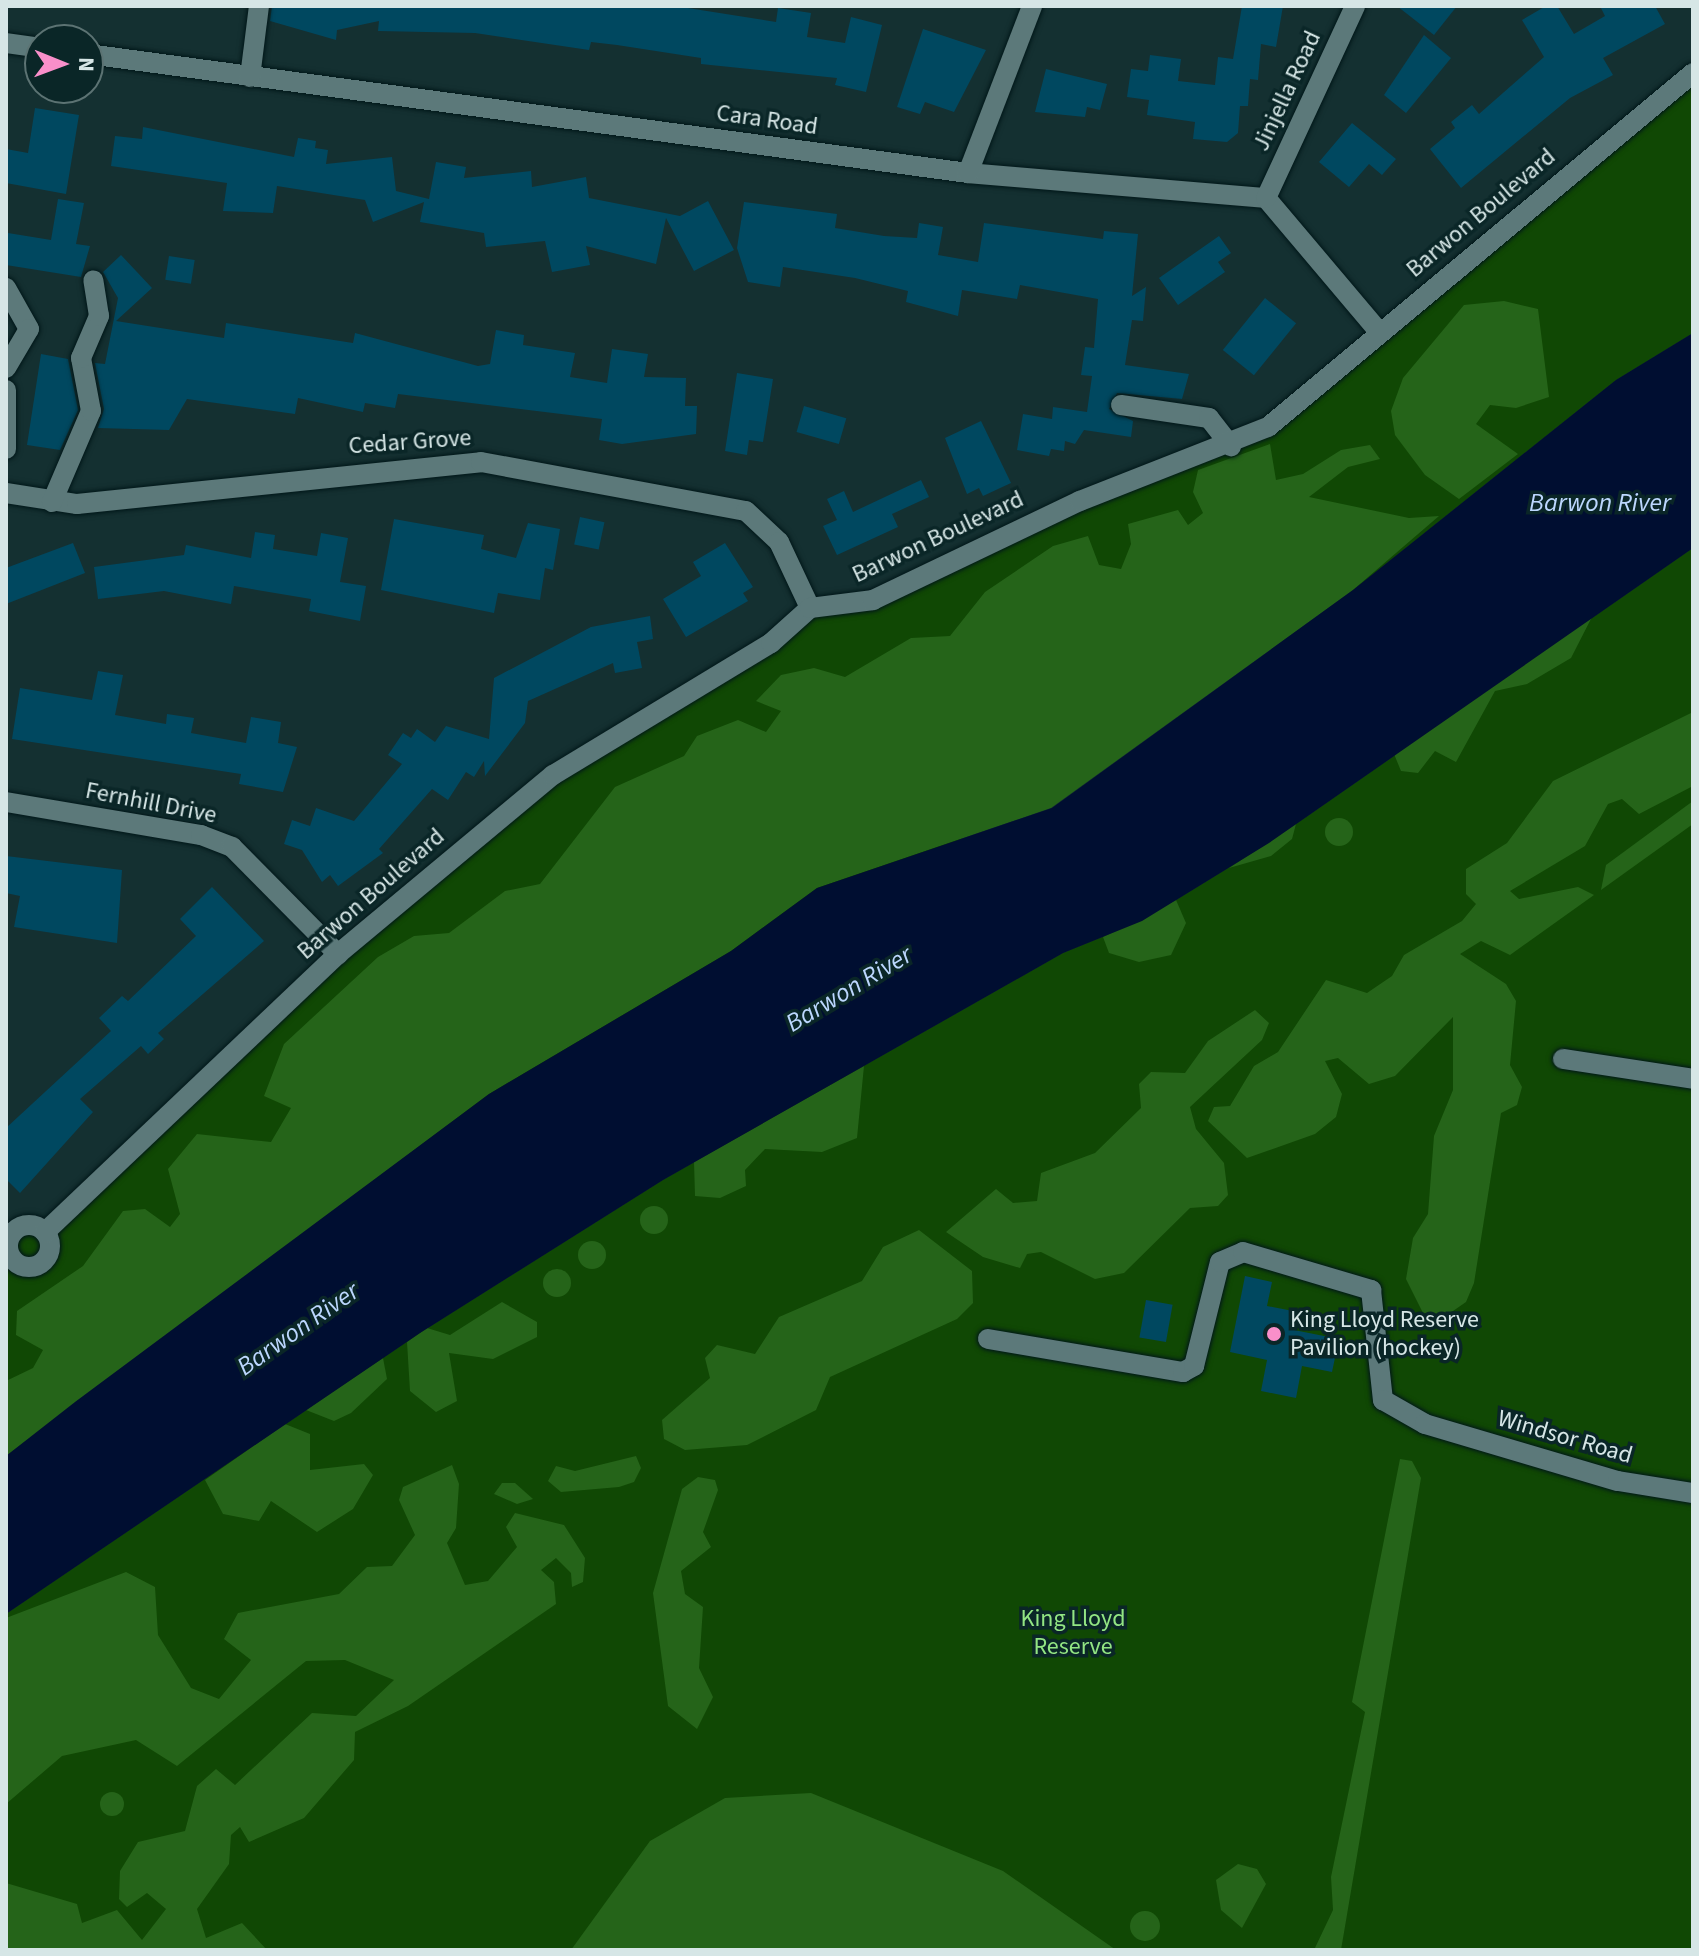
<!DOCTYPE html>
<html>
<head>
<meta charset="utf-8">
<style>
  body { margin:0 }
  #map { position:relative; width:1699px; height:1956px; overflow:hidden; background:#143031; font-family:"Source Sans 3",sans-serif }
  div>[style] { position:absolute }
  .green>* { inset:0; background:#104804 }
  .forest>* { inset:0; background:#256419 }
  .round { border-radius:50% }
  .water>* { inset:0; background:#000e31 }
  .building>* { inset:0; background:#004860; transform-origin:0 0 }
  .roads { filter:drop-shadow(0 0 2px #001719) drop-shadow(0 0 2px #001719) }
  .minor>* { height:20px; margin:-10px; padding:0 10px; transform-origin:10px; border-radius:10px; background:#5c797a }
  .minor>.ring { margin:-10px; padding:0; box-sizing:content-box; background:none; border:20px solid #5c797a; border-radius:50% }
  .dots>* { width:22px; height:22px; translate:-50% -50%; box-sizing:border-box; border:4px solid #0a2627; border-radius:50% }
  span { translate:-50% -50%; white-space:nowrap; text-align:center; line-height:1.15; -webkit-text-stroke:7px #0a2627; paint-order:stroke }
  .street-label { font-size:24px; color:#d6e6e6 }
  .poi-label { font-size:24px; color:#d6e6e6 }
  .left { translate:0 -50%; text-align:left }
  .park-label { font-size:24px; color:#92e583 }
  .water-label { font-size:26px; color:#bcd7fe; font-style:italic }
  .frame { position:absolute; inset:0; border:8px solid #d6e6e6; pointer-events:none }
  .north { position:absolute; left:24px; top:24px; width:80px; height:80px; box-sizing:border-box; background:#0a2627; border:2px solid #5c7373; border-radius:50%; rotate:91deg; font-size:22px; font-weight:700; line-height:32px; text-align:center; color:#d6e6e6 }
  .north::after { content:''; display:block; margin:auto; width:28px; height:36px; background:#f98fca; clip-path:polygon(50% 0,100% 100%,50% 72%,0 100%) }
</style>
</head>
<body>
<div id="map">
  <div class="green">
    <i style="clip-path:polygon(1693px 73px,1693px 333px,1616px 380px,1353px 590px,75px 1402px,6px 1456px,6px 1270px,14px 1261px,13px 1232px,39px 1228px,338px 954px,553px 775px,810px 608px,840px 607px,1246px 439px)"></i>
    <i style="clip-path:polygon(1693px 548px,1693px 1950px,6px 1950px,6px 1614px,420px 1333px,663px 1180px,1063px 953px,1142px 921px,1269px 843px)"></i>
  </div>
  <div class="forest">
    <i style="clip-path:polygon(1504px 301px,1538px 309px,1549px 397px,1516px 408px,1490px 405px,1476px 424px,1518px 454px,1459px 499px,1425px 475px,1395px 435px,1391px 411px,1403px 378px,1464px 305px)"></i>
    <i style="clip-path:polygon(1270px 444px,1276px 480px,1303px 474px,1341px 450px,1370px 445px,1380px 459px,1348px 467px,1309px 497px,1409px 518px,1439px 516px,1353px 590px,1051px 808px,817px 888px,731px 951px,489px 1094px,6px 1456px,6px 1381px,33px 1368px,43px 1350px,16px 1335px,17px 1311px,83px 1266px,123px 1211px,145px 1209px,170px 1227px,180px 1214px,168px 1169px,197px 1134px,271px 1142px,291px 1108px,264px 1096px,284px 1044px,378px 957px,414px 936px,449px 933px,505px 891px,540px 884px,615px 787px,684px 756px,697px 736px,738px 720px,766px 732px,781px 711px,756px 701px,781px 675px,814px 668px,845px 677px,911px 638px,950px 636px,985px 592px,1053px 546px,1088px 536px,1099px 565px,1121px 569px,1131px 544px,1128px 524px,1178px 510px,1188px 525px,1203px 513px,1193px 492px,1198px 470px)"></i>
    <i style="clip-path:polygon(1594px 613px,1571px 658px,1527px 684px,1495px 691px,1456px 762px,1435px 751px,1418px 773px,1401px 771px,1394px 754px)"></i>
    <i style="clip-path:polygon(1693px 712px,1693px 786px,1639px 814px,1622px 799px,1608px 804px,1585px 846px,1510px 891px,1519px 899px,1578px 887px,1594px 895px,1510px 955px,1481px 941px,1460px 954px,1506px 984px,1516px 1001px,1510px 1065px,1522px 1087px,1517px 1105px,1501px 1113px,1474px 1283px,1466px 1302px,1430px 1327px,1406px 1279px,1413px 1238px,1428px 1214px,1434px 1136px,1453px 1090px,1453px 1017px,1395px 1076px,1369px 1084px,1338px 1058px,1325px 1061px,1342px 1094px,1336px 1117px,1315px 1134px,1247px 1158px,1208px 1121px,1214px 1107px,1230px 1106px,1254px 1066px,1278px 1052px,1326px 980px,1367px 993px,1392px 976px,1404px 955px,1462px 921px,1476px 904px,1466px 894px,1466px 869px,1507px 843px,1553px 781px)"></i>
    <i style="clip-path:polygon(1693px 801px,1693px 824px,1601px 890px,1606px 865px)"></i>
    <i class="round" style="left:1325px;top:818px;width:28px;height:28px"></i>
    <i style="clip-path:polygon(1296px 824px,1292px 839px,1271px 856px,1229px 868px)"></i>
    <i style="clip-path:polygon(1176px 900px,1186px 923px,1171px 955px,1139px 962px,1109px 953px,1103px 937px)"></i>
    <i style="clip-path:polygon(1255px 1010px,1269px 1023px,1262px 1040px,1190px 1107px,1196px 1129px,1224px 1163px,1228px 1195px,1218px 1206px,1190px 1208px,1124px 1273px,1095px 1279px,1041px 1252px,1027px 1254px,1020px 1268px,983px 1257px,946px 1232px,996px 1189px,1013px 1203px,1037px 1201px,1041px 1173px,1095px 1153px,1141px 1108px,1139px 1084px,1151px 1072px,1185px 1073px,1208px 1041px)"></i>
    <i style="clip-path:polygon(864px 1066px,857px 1138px,822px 1152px,765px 1149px,745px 1170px,746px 1186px,720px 1198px,695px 1196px,694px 1162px)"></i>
    <i class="round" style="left:640px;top:1206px;width:28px;height:28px"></i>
    <i style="clip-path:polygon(919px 1230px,972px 1271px,973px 1303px,957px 1319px,830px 1377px,816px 1410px,747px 1445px,685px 1450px,664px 1439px,662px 1420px,710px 1378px,705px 1358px,717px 1345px,755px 1354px,779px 1317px,862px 1281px,883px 1247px)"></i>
    <i class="round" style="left:578px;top:1241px;width:28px;height:28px"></i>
    <i class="round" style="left:543px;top:1269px;width:28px;height:28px"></i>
    <i style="clip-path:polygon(502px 1302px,537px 1322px,537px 1337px,493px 1359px,449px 1353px,457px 1401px,436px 1412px,410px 1391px,407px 1342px,427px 1328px,450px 1335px)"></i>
    <i style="clip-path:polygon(383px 1358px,387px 1379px,351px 1413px,334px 1421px,306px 1410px)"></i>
    <i style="clip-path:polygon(285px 1424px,310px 1434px,310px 1470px,364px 1464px,373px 1475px,353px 1509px,317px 1532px,271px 1501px,259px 1521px,223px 1514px,205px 1480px)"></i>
    <i style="clip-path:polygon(636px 1456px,641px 1468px,634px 1482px,619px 1487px,561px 1492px,548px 1481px,556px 1466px,575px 1471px)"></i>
    <i style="clip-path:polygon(1400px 1459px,1412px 1461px,1421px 1478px,1341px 1950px,1314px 1950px,1333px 1910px,1331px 1877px,1365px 1712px,1352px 1702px)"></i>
    <i style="clip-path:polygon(452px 1465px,459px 1484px,456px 1528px,447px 1543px,465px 1585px,488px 1581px,517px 1547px,506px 1527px,515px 1513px,564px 1525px,585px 1558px,583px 1582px,572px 1587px,571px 1573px,556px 1558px,541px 1570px,554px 1582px,556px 1604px,408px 1706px,355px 1732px,354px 1760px,304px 1818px,249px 1842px,240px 1827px,231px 1835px,229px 1864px,197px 1909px,206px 1938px,242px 1923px,267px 1950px,6px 1950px,6px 1883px,77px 1904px,82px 1923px,117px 1910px,142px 1940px,166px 1909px,147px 1893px,127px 1907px,119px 1899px,120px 1871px,138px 1842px,185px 1831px,197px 1786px,216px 1769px,235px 1785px,312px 1713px,356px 1716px,394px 1680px,345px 1660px,306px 1661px,177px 1766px,136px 1740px,62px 1756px,6px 1804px,6px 1618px,126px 1572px,155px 1587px,158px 1635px,191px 1688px,219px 1699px,251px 1660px,224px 1639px,238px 1613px,339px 1594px,367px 1567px,392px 1566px,415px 1535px,399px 1500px,403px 1487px)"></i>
    <i style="clip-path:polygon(698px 1477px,715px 1480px,718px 1490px,703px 1532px,711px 1547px,681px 1571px,685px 1594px,703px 1607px,699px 1668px,713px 1697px,697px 1729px,668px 1706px,653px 1593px,682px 1489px)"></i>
    <i style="clip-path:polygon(502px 1483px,515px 1483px,533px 1499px,517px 1504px,494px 1494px)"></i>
    <i class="round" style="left:100px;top:1792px;width:24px;height:24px"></i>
    <i style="clip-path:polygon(811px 1793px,1003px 1871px,1116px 1950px,571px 1950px,650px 1841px,725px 1798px)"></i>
    <i style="clip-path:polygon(1238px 1864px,1257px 1869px,1266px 1884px,1242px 1928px,1221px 1910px,1216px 1880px)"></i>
    <i class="round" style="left:1130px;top:1911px;width:30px;height:30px"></i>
  </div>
  <div class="water">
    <i style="clip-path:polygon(1693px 333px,1693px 548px,1269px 843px,1142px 921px,1063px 953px,663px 1180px,420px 1333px,6px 1614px,6px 1456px,75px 1402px,489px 1094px,731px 951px,817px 888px,1052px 808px,1353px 590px,1616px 380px)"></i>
  </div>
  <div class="building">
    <i style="clip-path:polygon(272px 6px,675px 6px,776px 22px,778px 8px,811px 13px,807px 37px,845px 43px,851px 17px,882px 25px,866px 92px,835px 85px,837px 78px,701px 64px,701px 58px,617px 45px,591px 42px,589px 50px,475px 33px,378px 31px,379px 21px,337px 30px,336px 40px,270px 21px)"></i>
    <i style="clip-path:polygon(1242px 6px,1283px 6px,1276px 47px,1261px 44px,1258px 80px,1250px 79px,1248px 106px,1240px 106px,1238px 133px,1227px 142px,1193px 139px,1195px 122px,1147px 115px,1149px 100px,1127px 97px,1131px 69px,1148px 71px,1150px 55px,1181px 59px,1178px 81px,1215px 85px,1218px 57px,1233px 59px)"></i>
    <i style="clip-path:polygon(1397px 6px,1457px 6px,1434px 35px)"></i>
    <i style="clip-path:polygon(1546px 6px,1557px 6px,1574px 34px,1605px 16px,1600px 6px,1655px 6px,1665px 24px,1603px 58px,1613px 75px,1570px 98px,1461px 188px,1430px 149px,1455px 128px,1451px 122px,1472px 105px,1479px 114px,1544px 57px,1522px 20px)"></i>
    <i style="clip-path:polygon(923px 29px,986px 50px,954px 112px,925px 102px,920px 114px,897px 107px)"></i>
    <i style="clip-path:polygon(1424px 35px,1451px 58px,1406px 113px,1384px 95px)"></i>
    <i style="clip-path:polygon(1046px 69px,1107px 84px,1100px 110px,1087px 107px,1085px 117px,1035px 112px)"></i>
    <i style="clip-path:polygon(35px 108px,79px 115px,66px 194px,6px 183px,6px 149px,28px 153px)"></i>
    <i style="clip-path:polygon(1352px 123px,1396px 159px,1382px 175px,1369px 164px,1349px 187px,1319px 162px)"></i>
    <i style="clip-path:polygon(143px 127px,294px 157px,298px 138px,316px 141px,315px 148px,328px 150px,326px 164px,392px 157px,396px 191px,429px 199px,436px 162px,466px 167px,464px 178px,531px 171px,532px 187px,586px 177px,589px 198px,680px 216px,708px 201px,734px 250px,694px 271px,666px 218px,656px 264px,586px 246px,590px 265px,552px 272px,545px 241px,486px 247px,484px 233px,420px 222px,424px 202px,373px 222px,365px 200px,277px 186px,273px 213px,223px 211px,227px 183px,111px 166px,115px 136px,142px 139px)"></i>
    <i style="clip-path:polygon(58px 199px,84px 203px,76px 244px,90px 246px,81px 277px,6px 265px,8px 233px,51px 240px)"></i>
    <i style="clip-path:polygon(744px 202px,837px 214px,835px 228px,884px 236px,917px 238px,919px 223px,943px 227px,938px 255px,978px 262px,984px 223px,1103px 239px,1104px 231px,1138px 234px,1132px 296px,1146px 287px,1143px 321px,1132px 320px,1125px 365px,1189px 374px,1182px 399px,1117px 393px,1109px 409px,1133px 421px,1131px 437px,1084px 430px,1075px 444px,1065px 441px,1064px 451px,1051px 449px,1049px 456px,1017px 450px,1023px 414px,1052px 419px,1053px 407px,1087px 412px,1092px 376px,1081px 375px,1085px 347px,1094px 348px,1098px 299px,1020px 285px,1017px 299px,962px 290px,958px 316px,906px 302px,908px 291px,855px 278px,783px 267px,780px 287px,748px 282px,737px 248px)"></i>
    <i style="clip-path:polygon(1219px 236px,1231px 253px,1218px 262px,1225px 272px,1178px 305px,1159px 278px)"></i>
    <i style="clip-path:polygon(121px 255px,152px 288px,116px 321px,224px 338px,226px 323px,353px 343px,355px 333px,478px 366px,490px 364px,496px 330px,524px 335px,523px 345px,575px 353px,570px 377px,607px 383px,612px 349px,648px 354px,644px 377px,686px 378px,685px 406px,697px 406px,696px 434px,622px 444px,599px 440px,602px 419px,398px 394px,395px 408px,365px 403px,363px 412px,298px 398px,295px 414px,187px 399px,169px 430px,98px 428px,104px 409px,95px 363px,105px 364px,118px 298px,103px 272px)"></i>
    <i style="left:169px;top:256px;width:26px;height:24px;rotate:9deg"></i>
    <i style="left:1265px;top:298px;width:40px;height:67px;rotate:39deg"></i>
    <i style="clip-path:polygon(41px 354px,68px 359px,78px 410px,60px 450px,27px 445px)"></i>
    <i style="clip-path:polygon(737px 373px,773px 379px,763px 442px,749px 440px,747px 455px,725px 451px)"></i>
    <i style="left:804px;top:406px;width:44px;height:27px;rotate:16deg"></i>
    <i style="clip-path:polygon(981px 421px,1011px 483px,983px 496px,979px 488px,967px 494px,945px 438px)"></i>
    <i style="clip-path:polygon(921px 480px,929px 497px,892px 514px,898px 527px,837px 555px,823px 526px,837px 520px,827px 499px,844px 491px,853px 512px)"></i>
    <i style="left:580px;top:517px;width:25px;height:28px;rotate:12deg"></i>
    <i style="clip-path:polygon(394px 519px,484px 535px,481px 549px,516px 558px,528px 523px,560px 529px,553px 570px,545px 568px,540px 600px,498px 593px,494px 613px,381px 590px)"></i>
    <i style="clip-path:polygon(255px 532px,275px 535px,273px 549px,317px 556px,321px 533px,348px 538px,340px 582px,366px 586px,360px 621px,309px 611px,311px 599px,234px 586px,231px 604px,164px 591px,98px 599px,94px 567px,184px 555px,186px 545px,251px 558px)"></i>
    <i style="clip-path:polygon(73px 543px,85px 573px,6px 604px,6px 568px)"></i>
    <i style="clip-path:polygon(725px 543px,753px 587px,743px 593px,748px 601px,686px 637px,663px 599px,701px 576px,693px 562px)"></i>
    <i style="clip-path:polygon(650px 616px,653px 639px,637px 642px,642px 668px,615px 673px,613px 663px,528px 701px,525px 723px,485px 776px,484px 761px,474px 777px,466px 772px,448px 800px,432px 789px,379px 849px,383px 853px,338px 886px,330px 875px,322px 882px,302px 850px,284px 844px,292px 820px,310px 826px,316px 808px,354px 821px,402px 764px,388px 755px,403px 733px,411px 738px,417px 729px,435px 742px,446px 726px,489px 739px,494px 678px,591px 627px)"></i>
    <i style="clip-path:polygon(98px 671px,123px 675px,115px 715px,166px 724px,167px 714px,194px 718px,191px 733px,246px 743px,251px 717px,281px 722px,278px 743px,297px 747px,283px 792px,239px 784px,241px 774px,12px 739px,20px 688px,92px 700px)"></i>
    <i style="clip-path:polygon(6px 856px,122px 870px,117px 943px,14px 927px,20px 896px,6px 893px)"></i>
    <i style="clip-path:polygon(212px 887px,264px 941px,158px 1033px,164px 1039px,148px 1054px,141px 1046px,80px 1099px,93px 1112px,20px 1193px,6px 1179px,6px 1128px,111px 1031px,99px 1018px,122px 996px,128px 1001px,196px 936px,180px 919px)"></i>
    <i style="clip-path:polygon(1245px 1276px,1272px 1282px,1267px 1306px,1293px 1311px,1289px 1329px,1339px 1339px,1332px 1372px,1302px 1366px,1296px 1398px,1261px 1391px,1267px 1360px,1230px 1352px)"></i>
    <i style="left:1146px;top:1300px;width:27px;height:38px;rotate:10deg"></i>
  </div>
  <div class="roads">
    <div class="minor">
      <i style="left:6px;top:43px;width:34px;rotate:8deg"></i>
      <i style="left:88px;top:54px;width:888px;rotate:7.7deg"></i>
      <i style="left:968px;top:173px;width:299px;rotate:4.8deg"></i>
      <i style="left:1266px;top:198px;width:177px;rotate:49.8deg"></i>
      <i style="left:250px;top:77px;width:72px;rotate:-82.8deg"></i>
      <i style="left:968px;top:173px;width:179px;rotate:-69deg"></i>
      <i style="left:1266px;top:198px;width:212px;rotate:-65.1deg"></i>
      <i style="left:6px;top:288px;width:47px;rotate:60.7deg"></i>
      <i style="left:29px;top:329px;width:45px;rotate:120.5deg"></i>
      <i style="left:6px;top:390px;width:59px;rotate:90deg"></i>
      <i style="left:1121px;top:405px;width:89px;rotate:8.4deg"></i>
      <i style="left:1209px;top:418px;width:36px;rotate:52deg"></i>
      <i style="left:6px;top:493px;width:72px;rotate:8.8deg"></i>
      <i style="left:77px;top:504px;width:406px;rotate:-5.9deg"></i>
      <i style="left:481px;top:462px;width:269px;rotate:10.5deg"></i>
      <i style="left:746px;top:511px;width:45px;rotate:43.2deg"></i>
      <i style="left:779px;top:542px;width:73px;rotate:64.8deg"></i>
      <i style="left:52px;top:502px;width:99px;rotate:-66.8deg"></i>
      <i style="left:91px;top:411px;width:54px;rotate:-100.7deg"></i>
      <i style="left:81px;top:358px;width:46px;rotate:-66.8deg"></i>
      <i style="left:99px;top:316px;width:36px;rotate:-99deg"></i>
      <i style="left:6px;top:802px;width:198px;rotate:9.6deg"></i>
      <i style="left:201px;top:835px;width:33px;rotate:21deg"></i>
      <i style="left:232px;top:847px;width:151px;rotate:45.3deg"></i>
      <i style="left:1563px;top:1059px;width:132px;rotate:8.7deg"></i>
      <i class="ring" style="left:8px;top:1225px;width:22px;height:22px"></i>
      <i style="left:45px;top:1232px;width:404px;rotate:-43.5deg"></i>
      <i style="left:338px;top:954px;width:280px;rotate:-39.8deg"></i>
      <i style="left:553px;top:775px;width:255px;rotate:-31.2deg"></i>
      <i style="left:771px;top:643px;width:52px;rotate:-41.9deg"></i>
      <i style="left:810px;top:608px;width:64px;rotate:-7.2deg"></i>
      <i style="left:873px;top:600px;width:229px;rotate:-25.6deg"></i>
      <i style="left:1080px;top:501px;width:202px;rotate:-21.5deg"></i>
      <i style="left:1268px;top:427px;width:553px;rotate:-39.79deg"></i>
      <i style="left:988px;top:1339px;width:198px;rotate:9.6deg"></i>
      <i style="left:1183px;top:1372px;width:13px;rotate:-29deg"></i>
      <i style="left:1194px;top:1366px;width:107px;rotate:-76deg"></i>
      <i style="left:1220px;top:1262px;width:25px;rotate:-23deg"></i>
      <i style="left:1243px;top:1252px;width:134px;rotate:16.5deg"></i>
      <i style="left:1371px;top:1290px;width:111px;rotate:83.8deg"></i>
      <i style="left:1383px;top:1400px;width:48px;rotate:29.7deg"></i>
      <i style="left:1425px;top:1424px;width:201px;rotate:16.5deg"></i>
      <i style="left:1618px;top:1481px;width:76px;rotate:9.1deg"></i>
    </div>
  </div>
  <div class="dots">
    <i style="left:1274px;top:1334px;background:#f98fca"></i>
  </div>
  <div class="street-label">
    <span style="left:1287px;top:91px;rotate:-65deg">Jinjella Road</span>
    <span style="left:767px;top:120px;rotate:8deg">Cara Road</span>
    <span style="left:1481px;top:213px;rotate:-40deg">Barwon Boulevard</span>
    <span style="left:410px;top:442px;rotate:-4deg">Cedar Grove</span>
    <span style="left:938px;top:537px;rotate:-25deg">Barwon Boulevard</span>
    <span style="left:151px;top:803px;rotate:11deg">Fernhill Drive</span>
    <span style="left:371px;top:894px;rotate:-41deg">Barwon Boulevard</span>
    <span style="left:1565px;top:1437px;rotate:16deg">Windsor Road</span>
  </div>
  <div class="poi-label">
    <span class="left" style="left:1290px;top:1334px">King Lloyd Reserve<br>Pavilion (hockey)</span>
  </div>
  <div class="park-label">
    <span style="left:1073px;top:1633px">King Lloyd<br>Reserve</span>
  </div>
  <div class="water-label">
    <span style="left:1600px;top:503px">Barwon River</span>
    <span style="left:849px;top:989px;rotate:-31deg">Barwon River</span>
    <span style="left:298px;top:1329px;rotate:-35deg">Barwon River</span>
  </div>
  <div class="frame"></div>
  <div class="north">N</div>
</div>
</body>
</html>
